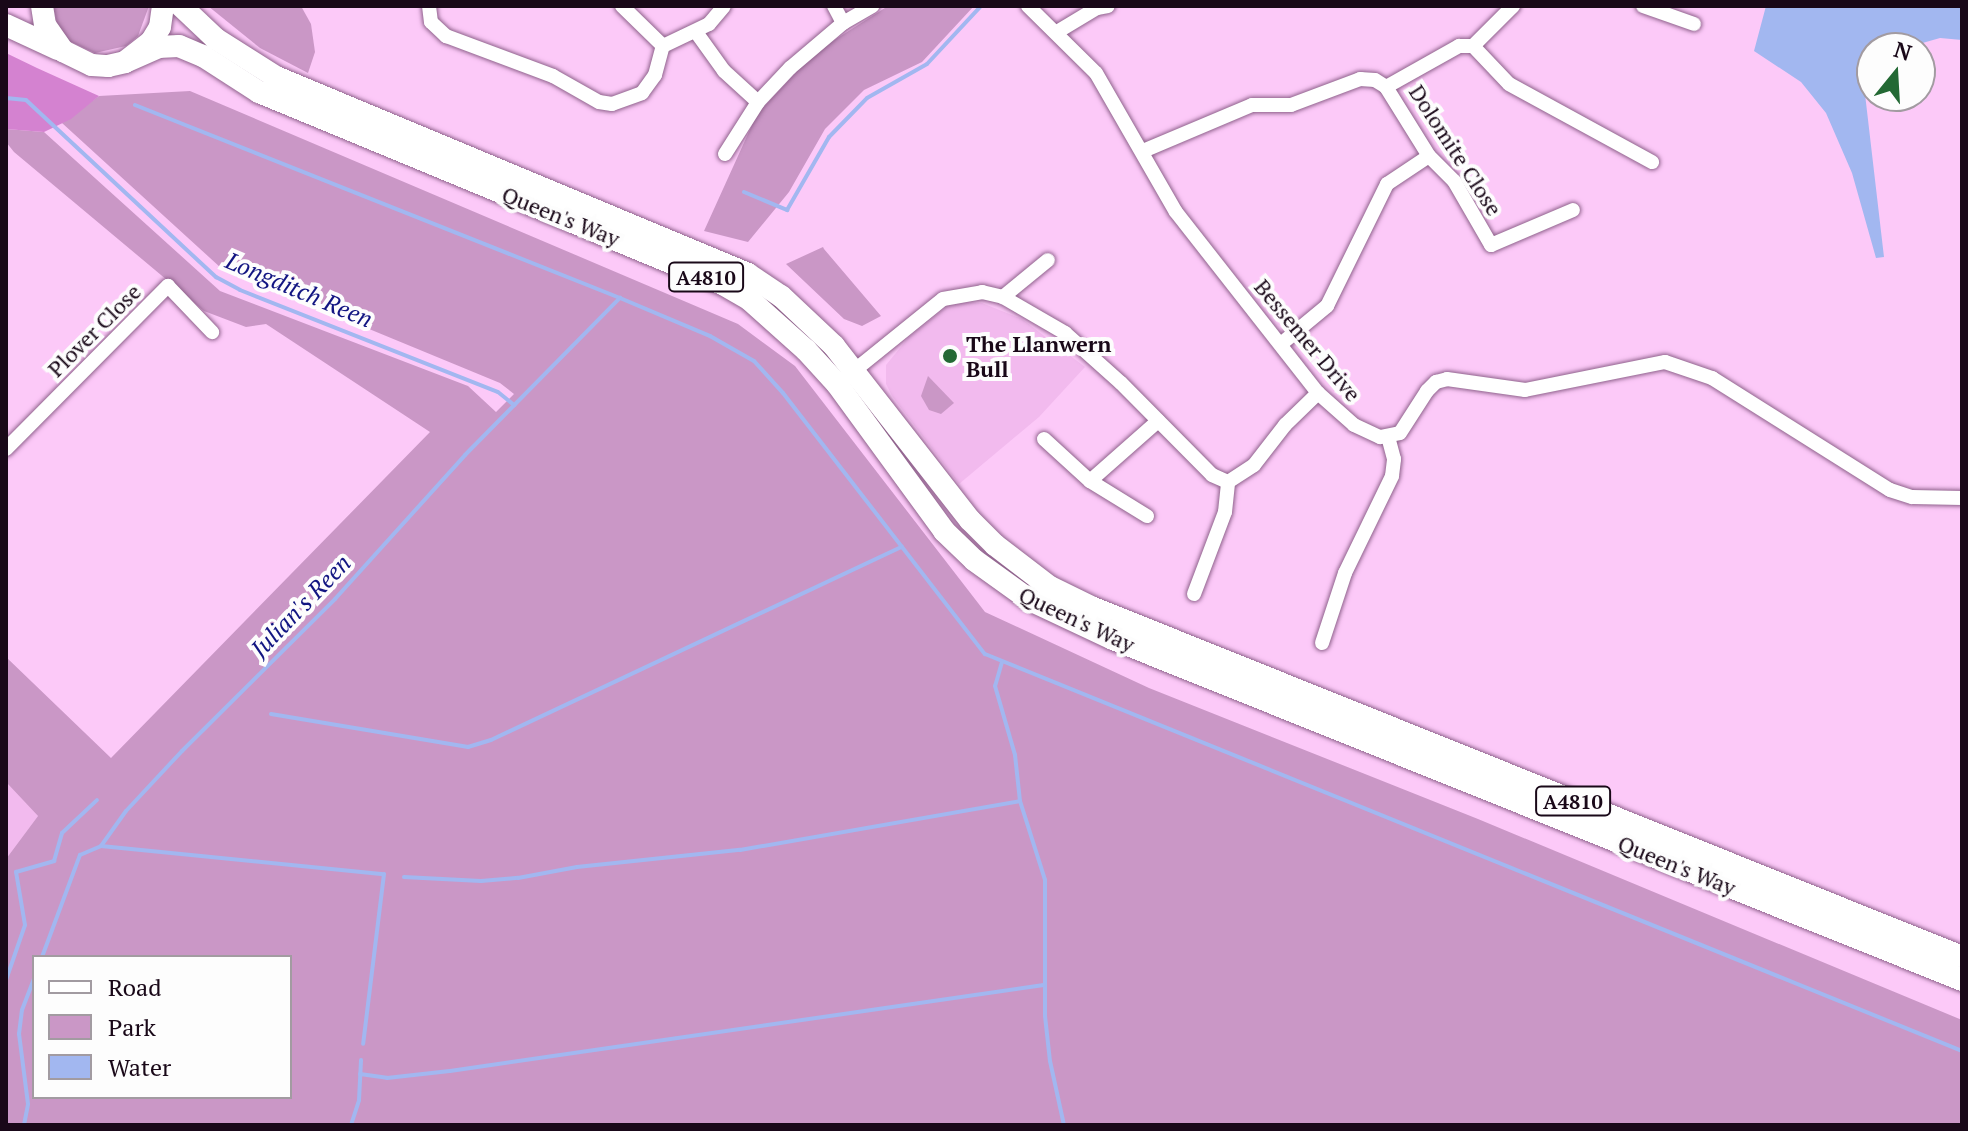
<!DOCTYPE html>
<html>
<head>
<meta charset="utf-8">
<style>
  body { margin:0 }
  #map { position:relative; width:1968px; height:1131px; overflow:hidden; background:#fcc9f8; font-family:"PT Serif",serif }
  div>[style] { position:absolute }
  .built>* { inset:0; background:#f2baee }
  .green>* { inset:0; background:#ca97c6 }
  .forest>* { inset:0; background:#d482d0 }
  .water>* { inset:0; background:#a2b7f0 }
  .stream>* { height:4px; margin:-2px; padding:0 2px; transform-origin:2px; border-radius:2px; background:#a2b7f0 }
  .roads { filter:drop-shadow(0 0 2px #8f628c) drop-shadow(0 0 2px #8f628c) }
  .street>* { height:14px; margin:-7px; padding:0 7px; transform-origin:7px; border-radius:7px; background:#fff }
  .primary>* { height:22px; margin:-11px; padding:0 11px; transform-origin:11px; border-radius:11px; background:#fff }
  .dots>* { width:22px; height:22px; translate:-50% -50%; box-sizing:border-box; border:4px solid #fdfdfd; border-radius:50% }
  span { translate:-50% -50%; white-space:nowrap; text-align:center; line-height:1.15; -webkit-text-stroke:8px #fdfdfd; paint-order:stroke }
  .shield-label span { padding:2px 6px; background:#fdfdfd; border:2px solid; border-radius:6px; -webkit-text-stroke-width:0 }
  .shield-label { font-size:20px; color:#190818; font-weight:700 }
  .street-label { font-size:22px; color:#190818 }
  .poi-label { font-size:22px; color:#190818; font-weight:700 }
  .left { translate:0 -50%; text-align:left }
  .water-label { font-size:24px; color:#121582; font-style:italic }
  .frame { position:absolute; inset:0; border:8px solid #190818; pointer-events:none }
  .legend { position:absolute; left:32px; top:955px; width:260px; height:144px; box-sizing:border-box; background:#fdfdfd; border:2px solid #a29ba1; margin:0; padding:10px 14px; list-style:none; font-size:24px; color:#190818 }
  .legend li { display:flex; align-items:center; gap:16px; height:40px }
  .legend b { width:40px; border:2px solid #a29ba1 }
  .north { position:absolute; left:1856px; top:32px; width:80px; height:80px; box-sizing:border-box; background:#fdfdfd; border:2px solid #a29ba1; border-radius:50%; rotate:18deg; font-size:22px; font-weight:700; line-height:32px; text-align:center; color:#190818 }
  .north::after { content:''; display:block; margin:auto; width:28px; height:36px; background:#236934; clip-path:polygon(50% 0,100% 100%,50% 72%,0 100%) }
</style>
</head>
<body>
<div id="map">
  <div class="built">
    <i style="clip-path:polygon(964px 302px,982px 303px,1022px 319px,1085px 367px,1039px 417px,959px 484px,892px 396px,886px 384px,886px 365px,909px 337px,949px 305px)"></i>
    <i style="clip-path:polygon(6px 782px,38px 816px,6px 859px)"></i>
  </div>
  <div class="green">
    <i style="clip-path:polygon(53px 6px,149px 6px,138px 36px,126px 46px,95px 53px,67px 40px,58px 27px)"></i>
    <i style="clip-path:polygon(208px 6px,301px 6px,311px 24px,315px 52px,308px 73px,260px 48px)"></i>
    <i style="clip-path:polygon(888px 6px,974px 6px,922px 62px,864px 90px,825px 129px,789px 192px,748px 242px,704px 231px,757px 114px,814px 53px)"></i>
    <i style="clip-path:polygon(evenodd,190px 91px,738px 324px,795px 366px,985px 612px,1149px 688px,1478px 819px,1962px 1020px,1962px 1125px,6px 1125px,6px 859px,38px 816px,6px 782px,6px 657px,111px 758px,430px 432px,266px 324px,246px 327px,204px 311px,14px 152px,6px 142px,6px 129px,44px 132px,220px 291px,468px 386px,496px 412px,514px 394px,500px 383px,221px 268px,62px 123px,99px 96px,190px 91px,34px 957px,290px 957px,290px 1097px,34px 1097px,34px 957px)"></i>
    <i style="clip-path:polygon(823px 247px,824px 249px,881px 316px,862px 326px,844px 319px,786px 264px)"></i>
    <i style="clip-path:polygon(928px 376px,954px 403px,941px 414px,929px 410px,921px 396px)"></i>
  </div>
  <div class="forest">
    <i style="clip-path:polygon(6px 53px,37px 68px,99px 96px,71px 119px,44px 132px,6px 129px)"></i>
  </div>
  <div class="water">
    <i style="clip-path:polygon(1766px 6px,1962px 6px,1962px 40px,1940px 38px,1905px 48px,1872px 48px,1872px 78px,1865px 94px,1884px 257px,1876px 258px,1852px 173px,1826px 113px,1801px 82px,1754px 51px)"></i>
  </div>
  <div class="stream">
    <i style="left:6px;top:98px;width:20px;rotate:6deg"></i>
    <i style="left:26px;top:100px;width:260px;rotate:43deg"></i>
    <i style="left:216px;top:277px;width:27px;rotate:28deg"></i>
    <i style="left:240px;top:290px;width:277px;rotate:21.6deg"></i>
    <i style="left:498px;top:392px;width:21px;rotate:39deg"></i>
    <i style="left:135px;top:105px;width:522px;rotate:21.7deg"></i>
    <i style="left:620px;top:298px;width:98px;rotate:22.9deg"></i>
    <i style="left:710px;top:336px;width:51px;rotate:29.6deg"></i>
    <i style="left:754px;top:361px;width:43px;rotate:47.8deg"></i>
    <i style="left:783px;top:393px;width:330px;rotate:52.3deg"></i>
    <i style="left:985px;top:654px;width:1055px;rotate:22.11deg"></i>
    <i style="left:744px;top:192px;width:47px;rotate:22.7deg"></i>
    <i style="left:787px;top:210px;width:84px;rotate:-60.1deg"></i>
    <i style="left:829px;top:137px;width:54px;rotate:-45.7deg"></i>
    <i style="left:867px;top:98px;width:69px;rotate:-29.5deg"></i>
    <i style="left:927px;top:64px;width:79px;rotate:-47deg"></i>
    <i style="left:1002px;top:662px;width:25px;rotate:106deg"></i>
    <i style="left:995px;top:686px;width:72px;rotate:73.8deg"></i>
    <i style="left:1015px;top:755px;width:46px;rotate:83.8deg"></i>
    <i style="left:1020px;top:801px;width:83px;rotate:72.4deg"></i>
    <i style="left:1045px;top:880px;width:136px;rotate:90deg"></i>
    <i style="left:1045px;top:1016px;width:45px;rotate:83.7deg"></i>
    <i style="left:1050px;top:1061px;width:66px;rotate:77.7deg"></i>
    <i style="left:271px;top:714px;width:200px;rotate:9.5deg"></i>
    <i style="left:468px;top:747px;width:24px;rotate:-17deg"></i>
    <i style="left:491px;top:740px;width:454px;rotate:-25.2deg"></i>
    <i style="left:101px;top:846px;width:284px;rotate:5.7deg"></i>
    <i style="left:384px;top:874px;width:171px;rotate:97deg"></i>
    <i style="left:404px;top:877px;width:77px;rotate:3deg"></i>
    <i style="left:481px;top:881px;width:37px;rotate:-5deg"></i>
    <i style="left:518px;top:878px;width:60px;rotate:-10.6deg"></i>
    <i style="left:577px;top:867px;width:164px;rotate:-6deg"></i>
    <i style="left:740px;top:850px;width:284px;rotate:-9.9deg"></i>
    <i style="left:42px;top:957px;width:109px;rotate:-69.6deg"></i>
    <i style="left:80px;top:855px;width:23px;rotate:-23deg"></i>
    <i style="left:101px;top:846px;width:43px;rotate:-54.5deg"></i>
    <i style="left:126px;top:811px;width:82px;rotate:-47deg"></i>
    <i style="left:182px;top:751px;width:216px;rotate:-44.8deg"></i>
    <i style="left:335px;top:599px;width:194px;rotate:-47.9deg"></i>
    <i style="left:465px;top:455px;width:221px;rotate:-45.4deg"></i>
    <i style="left:6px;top:980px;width:58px;rotate:-70.9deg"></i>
    <i style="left:25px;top:925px;width:54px;rotate:-99.6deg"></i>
    <i style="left:16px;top:872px;width:40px;rotate:-16deg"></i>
    <i style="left:54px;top:861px;width:29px;rotate:-74deg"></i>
    <i style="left:62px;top:833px;width:48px;rotate:-43.3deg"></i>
    <i style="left:360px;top:1074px;width:27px;rotate:8deg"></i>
    <i style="left:387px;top:1078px;width:63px;rotate:-6.3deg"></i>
    <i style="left:450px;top:1071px;width:600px;rotate:-8.24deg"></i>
    <i style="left:24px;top:1125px;width:21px;rotate:-79deg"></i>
    <i style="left:28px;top:1104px;width:71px;rotate:-97.3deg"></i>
    <i style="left:19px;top:1034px;width:24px;rotate:-83deg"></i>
    <i style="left:22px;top:1010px;width:34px;rotate:-69deg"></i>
    <i style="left:351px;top:1125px;width:26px;rotate:-72deg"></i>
    <i style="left:359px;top:1100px;width:40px;rotate:-87.1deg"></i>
  </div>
  <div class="roads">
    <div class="street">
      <i style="left:429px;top:6px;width:16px;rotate:83deg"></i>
      <i style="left:431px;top:22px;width:21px;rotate:43deg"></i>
      <i style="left:446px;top:36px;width:114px;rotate:20.5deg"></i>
      <i style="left:553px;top:76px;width:53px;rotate:29.5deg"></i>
      <i style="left:599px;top:102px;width:13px;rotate:9deg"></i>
      <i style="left:612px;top:104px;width:32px;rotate:-20deg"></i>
      <i style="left:642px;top:93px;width:22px;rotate:-54deg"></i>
      <i style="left:655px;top:75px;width:30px;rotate:-75deg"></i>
      <i style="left:663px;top:46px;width:51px;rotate:-25.6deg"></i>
      <i style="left:709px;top:24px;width:23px;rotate:-50deg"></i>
      <i style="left:622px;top:6px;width:57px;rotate:44.3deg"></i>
      <i style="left:834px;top:6px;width:19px;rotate:62deg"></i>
      <i style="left:1028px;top:6px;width:95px;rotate:44.6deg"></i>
      <i style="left:1096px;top:73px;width:160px;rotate:60.1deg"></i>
      <i style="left:1176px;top:212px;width:230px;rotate:51.9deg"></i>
      <i style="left:1318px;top:393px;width:48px;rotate:41.6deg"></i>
      <i style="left:1354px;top:425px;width:29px;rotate:25deg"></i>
      <i style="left:1380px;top:437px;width:20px;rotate:-11deg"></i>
      <i style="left:1400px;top:433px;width:50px;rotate:-57.3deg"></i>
      <i style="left:1427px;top:391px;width:13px;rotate:-45deg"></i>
      <i style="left:1436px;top:382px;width:11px;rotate:-15deg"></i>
      <i style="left:1447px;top:379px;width:79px;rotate:8deg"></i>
      <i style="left:1525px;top:390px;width:143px;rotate:-11.3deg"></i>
      <i style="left:1665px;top:362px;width:50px;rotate:18.8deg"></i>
      <i style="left:1712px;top:378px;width:210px;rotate:32.2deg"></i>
      <i style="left:1890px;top:490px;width:23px;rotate:18deg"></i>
      <i style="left:1912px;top:497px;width:50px;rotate:1.1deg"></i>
      <i style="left:1643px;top:6px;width:54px;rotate:19.4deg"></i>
      <i style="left:696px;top:32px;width:48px;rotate:54.3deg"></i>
      <i style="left:724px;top:71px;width:46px;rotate:42.4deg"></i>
      <i style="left:1057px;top:32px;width:47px;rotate:-31deg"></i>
      <i style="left:1097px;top:8px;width:11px;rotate:-10deg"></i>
      <i style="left:1473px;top:46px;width:52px;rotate:46.5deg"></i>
      <i style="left:1509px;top:84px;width:163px;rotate:28.6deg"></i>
      <i style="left:1386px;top:87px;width:81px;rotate:58.1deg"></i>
      <i style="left:1429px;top:156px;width:35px;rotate:45deg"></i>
      <i style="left:1454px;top:181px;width:74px;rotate:60deg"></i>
      <i style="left:1491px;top:245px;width:89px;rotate:-23.1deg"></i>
      <i style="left:1143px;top:151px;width:118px;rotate:-22.9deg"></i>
      <i style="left:1252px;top:105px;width:39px"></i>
      <i style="left:1291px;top:105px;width:74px;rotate:-20.6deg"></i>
      <i style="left:1360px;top:79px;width:15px;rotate:4deg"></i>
      <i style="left:1375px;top:80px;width:13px;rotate:32deg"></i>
      <i style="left:1386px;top:87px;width:84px;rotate:-29.3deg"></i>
      <i style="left:1459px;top:46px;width:14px"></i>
      <i style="left:1473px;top:46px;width:57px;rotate:-45deg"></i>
      <i style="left:725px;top:154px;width:62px;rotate:-57.6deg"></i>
      <i style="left:758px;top:102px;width:47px;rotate:-46.7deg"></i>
      <i style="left:790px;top:68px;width:70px;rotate:-40.3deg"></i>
      <i style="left:843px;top:23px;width:34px;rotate:-30deg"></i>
      <i style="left:1003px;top:297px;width:58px;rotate:-39.4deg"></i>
      <i style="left:1281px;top:344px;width:60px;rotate:-39.6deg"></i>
      <i style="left:1327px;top:306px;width:136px;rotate:-63.8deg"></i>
      <i style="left:1387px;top:184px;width:50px;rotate:-33.7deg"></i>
      <i style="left:850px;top:374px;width:119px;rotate:-38.9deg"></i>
      <i style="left:943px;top:299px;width:40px;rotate:-10deg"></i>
      <i style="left:982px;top:292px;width:22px;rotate:13deg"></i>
      <i style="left:1003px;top:297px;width:72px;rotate:30.1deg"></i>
      <i style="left:1065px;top:333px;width:75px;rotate:41.8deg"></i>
      <i style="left:1121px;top:383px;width:129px;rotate:45.3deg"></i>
      <i style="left:1212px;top:475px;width:17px;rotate:24deg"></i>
      <i style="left:1228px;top:482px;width:31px;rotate:-33deg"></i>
      <i style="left:1254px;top:465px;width:51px;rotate:-52.2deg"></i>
      <i style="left:1285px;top:425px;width:46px;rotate:-44.1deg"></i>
      <i style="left:1044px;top:439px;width:62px;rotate:42.4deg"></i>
      <i style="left:1090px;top:481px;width:67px;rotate:31.6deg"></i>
      <i style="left:6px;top:449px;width:230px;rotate:-45.2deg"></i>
      <i style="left:168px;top:286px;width:64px;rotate:46.3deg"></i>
      <i style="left:1090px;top:481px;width:91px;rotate:-41.4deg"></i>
      <i style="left:1194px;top:594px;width:88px;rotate:-69.3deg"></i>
      <i style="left:1225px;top:512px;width:30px;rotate:-84deg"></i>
      <i style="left:1322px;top:643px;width:74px;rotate:-71.8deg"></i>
      <i style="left:1345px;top:573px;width:108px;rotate:-64.1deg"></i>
      <i style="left:1392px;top:476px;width:17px;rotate:-83deg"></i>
      <i style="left:1394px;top:459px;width:23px;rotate:-105deg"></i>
    </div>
    <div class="primary">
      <i style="left:42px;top:6px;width:19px;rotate:81deg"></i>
      <i style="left:45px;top:25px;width:32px;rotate:55deg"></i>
      <i style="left:63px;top:51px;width:32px;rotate:26deg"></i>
      <i style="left:92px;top:65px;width:16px;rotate:4deg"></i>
      <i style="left:108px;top:66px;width:17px;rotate:-13deg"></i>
      <i style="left:125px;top:62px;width:33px;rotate:-38deg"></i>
      <i style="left:151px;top:42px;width:17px;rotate:-59deg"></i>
      <i style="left:160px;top:27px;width:21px;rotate:-82deg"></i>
      <i style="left:181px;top:6px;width:48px;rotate:43.3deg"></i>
      <i style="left:216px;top:39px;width:71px;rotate:32.3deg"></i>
      <i style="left:276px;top:77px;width:511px;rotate:22.65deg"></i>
      <i style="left:748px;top:274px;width:40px;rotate:34deg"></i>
      <i style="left:781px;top:296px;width:73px;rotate:43.3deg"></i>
      <i style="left:834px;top:346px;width:221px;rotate:52deg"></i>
      <i style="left:970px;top:520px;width:35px;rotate:45deg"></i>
      <i style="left:995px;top:545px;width:69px;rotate:37.4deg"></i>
      <i style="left:1050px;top:587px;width:46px;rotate:26deg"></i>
      <i style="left:1091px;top:607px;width:939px;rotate:21.89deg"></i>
      <i style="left:6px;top:25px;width:57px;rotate:24.8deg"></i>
      <i style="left:125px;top:62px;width:36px;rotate:-24deg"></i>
      <i style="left:158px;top:47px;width:21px;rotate:-3deg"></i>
      <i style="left:179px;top:46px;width:26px;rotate:23deg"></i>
      <i style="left:203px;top:56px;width:67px;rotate:32.7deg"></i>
      <i style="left:259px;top:92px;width:500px;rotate:22.5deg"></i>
      <i style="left:721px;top:283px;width:34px;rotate:30deg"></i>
      <i style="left:750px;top:300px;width:75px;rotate:41.8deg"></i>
      <i style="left:806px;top:350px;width:46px;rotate:47.6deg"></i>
      <i style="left:837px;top:384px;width:182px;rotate:53.9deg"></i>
      <i style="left:944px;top:531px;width:42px;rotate:44deg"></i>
      <i style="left:974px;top:560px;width:67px;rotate:35.8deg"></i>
      <i style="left:1028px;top:599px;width:94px;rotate:25.2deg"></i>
      <i style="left:1113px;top:639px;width:915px;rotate:21.88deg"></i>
    </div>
  </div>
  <div class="dots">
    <i style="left:950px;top:356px;background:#236934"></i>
  </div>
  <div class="shield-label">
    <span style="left:706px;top:277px">A4810</span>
    <span style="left:1573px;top:801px">A4810</span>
  </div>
  <div class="street-label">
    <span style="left:1456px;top:150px;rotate:57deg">Dolomite Close</span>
    <span style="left:561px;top:216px;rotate:22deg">Queen's Way</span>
    <span style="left:94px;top:330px;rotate:-45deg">Plover Close</span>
    <span style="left:1308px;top:340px;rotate:50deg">Bessemer Drive</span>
    <span style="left:1077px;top:619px;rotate:25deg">Queen's Way</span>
    <span style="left:1677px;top:865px;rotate:22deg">Queen's Way</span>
  </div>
  <div class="poi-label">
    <span class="left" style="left:966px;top:356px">The Llanwern<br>Bull</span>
  </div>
  <div class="water-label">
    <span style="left:299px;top:290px;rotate:23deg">Longditch Reen</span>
    <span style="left:301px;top:606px;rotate:-46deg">Julian's Reen</span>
  </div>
  <div class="frame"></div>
  <ul class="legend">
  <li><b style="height:10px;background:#fff"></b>Road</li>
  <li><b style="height:22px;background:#ca97c6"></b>Park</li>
  <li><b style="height:22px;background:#a2b7f0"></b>Water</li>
  </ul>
  <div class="north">N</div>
</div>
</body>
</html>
